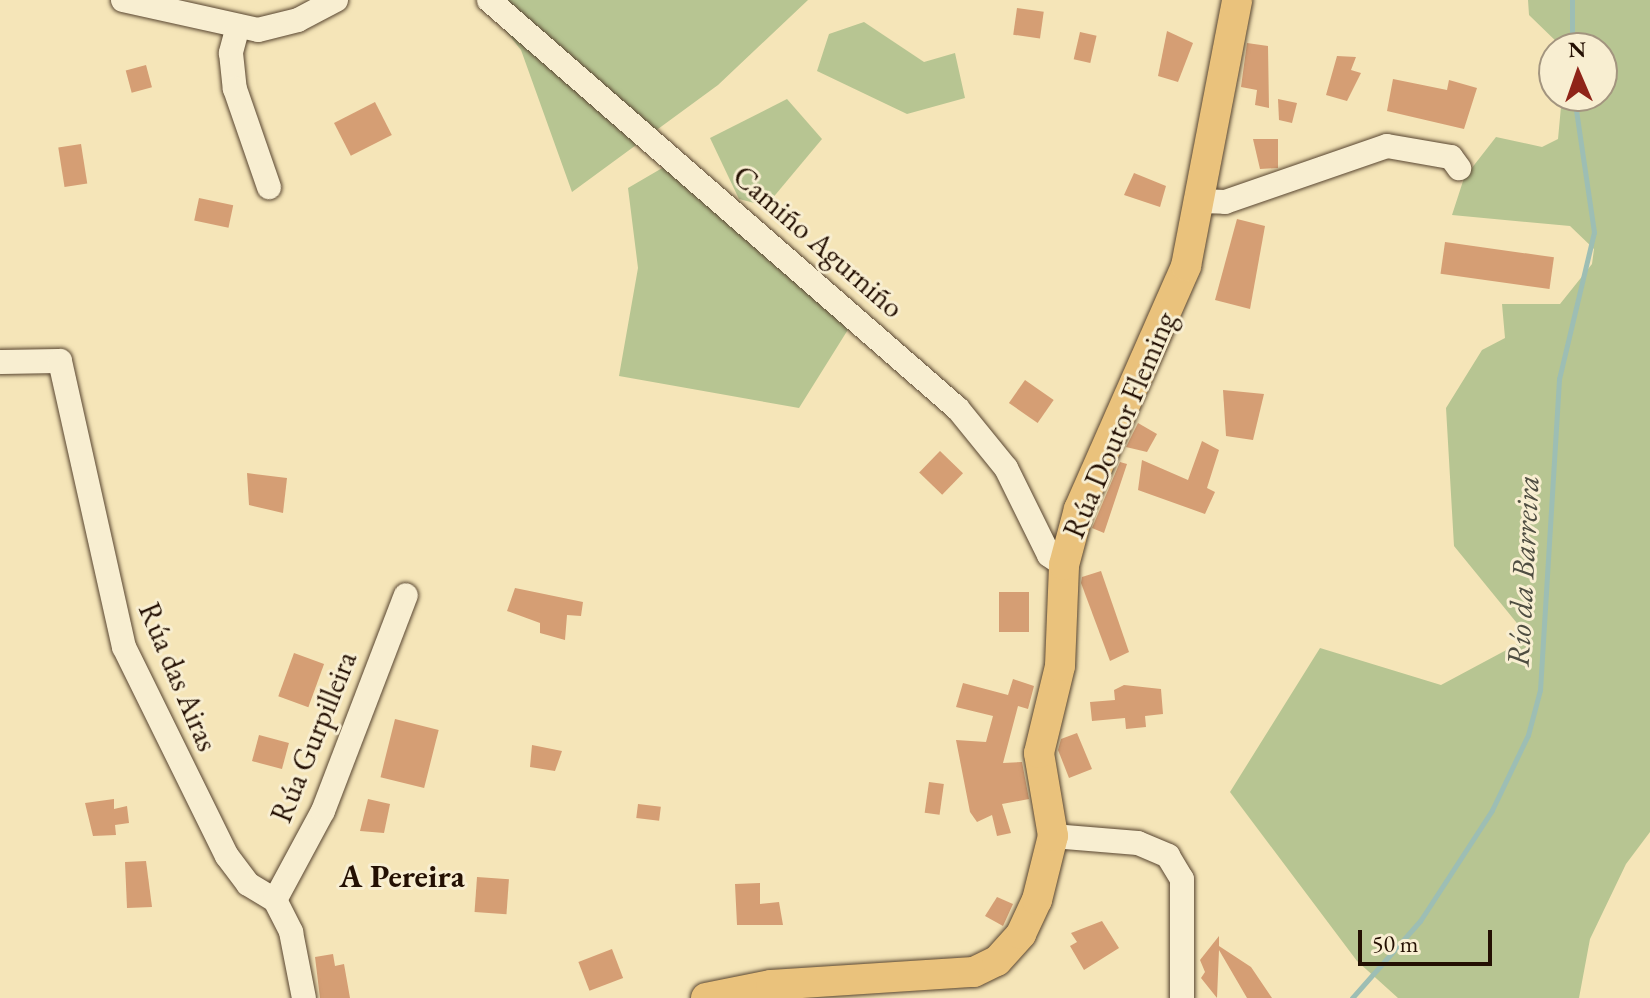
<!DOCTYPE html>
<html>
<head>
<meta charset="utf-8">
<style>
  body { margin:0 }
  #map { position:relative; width:1650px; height:998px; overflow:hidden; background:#f5e5b8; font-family:"EB Garamond",serif }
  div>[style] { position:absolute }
  .green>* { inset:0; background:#b7c592 }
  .stream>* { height:5px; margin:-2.5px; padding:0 2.5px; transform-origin:2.5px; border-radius:2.5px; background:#9dbeb4 }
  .building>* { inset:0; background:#d59e74; transform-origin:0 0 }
  .roads { filter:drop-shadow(0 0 2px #584530) drop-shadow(0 0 2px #584530) }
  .minor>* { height:24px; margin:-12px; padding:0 12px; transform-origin:12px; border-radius:12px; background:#f8eed1 }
  .major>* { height:30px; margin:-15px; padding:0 15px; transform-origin:15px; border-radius:15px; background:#eac27c }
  span { translate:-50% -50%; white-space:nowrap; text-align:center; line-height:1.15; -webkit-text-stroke:6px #f8eed1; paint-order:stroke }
  .street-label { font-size:30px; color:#241003 }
  .water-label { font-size:32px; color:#4e4d41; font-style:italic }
  .neighbourhood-label { font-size:32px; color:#241003; font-weight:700 }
  .north { position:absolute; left:1538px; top:32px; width:80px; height:80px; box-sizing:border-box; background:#f8eed1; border:2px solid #a3957f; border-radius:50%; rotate:358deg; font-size:22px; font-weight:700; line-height:32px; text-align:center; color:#241003 }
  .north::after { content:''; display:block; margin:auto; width:28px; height:36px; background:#8f2418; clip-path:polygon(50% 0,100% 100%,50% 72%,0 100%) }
  .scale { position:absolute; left:1358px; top:930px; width:134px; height:36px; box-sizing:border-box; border:4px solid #241003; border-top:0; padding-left:10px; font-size:24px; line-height:28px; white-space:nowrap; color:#241003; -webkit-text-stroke:6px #f8eed1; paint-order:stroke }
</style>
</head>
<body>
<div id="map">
  <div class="green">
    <i style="clip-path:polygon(481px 0,808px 0,718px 85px,572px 192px,521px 50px)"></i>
    <i style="clip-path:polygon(1528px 0,1650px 0,1650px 832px,1626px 864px,1590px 939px,1579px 998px,1398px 998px,1357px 961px,1230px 792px,1320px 648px,1441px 685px,1529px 638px,1454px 546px,1446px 408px,1482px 350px,1505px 338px,1502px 304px,1560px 304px,1592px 264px,1594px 249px,1570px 226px,1452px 215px,1464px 178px,1496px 137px,1542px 147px,1558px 139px,1562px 96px,1602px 96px,1602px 48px,1563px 48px,1529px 15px)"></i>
    <i style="clip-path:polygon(864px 22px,924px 62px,955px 53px,965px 98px,907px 114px,817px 71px,829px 34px)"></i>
    <i style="clip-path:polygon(787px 99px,822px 139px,766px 206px,739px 199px,710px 138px)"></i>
    <i style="clip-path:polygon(664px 167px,849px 328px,799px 408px,619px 376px,638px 268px,628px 188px)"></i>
  </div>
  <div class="stream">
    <i style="left:1572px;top:0;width:48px;rotate:90deg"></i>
    <i style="left:1352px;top:998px;width:103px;rotate:-48.6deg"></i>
    <i style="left:1420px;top:921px;width:132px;rotate:-57deg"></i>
    <i style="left:1492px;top:810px;width:83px;rotate:-64.4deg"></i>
    <i style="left:1528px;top:735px;width:47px;rotate:-75.1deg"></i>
    <i style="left:1540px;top:690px;width:312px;rotate:-86.5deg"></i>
    <i style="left:1559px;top:379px;width:151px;rotate:-76.6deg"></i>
    <i style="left:1594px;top:232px;width:137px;rotate:-98.4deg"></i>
  </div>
  <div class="building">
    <i style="left:1017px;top:8px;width:27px;height:27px;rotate:8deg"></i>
    <i style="clip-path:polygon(1167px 31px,1193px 43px,1178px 82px,1158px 76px)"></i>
    <i style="left:1080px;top:32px;width:17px;height:28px;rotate:13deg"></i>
    <i style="clip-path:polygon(1247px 43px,1268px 46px,1269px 108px,1255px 105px,1257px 90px,1241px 87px)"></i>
    <i style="clip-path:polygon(1337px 56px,1356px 57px,1351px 70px,1361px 73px,1347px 101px,1326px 95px)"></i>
    <i style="left:146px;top:65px;width:23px;height:21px;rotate:75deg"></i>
    <i style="clip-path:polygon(1393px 79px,1447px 90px,1449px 80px,1477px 88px,1464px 129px,1387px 111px)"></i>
    <i style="clip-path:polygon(1278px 99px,1297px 103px,1292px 123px,1279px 120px)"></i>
    <i style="left:375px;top:102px;width:37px;height:46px;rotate:63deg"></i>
    <i style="clip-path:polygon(1253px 139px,1278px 139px,1278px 168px,1260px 169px)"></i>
    <i style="left:81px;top:144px;width:40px;height:23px;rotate:81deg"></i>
    <i style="clip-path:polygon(1134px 173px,1166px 186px,1160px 207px,1124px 195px)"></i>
    <i style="left:199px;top:198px;width:35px;height:23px;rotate:12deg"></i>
    <i style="clip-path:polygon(1237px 219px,1265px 226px,1250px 309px,1215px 300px)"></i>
    <i style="left:1445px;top:242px;width:110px;height:32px;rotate:8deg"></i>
    <i style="left:1025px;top:380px;width:35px;height:28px;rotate:35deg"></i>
    <i style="clip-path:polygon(1223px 390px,1264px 394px,1253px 440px,1226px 436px)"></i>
    <i style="clip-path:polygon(1138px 423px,1157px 434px,1147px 452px,1126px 447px)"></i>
    <i style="clip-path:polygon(1202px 441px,1219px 450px,1207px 488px,1215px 492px,1205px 514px,1138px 490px,1142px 460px,1188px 480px)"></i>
    <i style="left:940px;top:451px;width:32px;height:30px;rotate:44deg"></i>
    <i style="clip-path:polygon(1120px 462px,1127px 464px,1104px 533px,1092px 528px)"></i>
    <i style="clip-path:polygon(247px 473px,287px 478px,283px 513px,249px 505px)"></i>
    <i style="clip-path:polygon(1101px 571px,1129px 652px,1110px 661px,1081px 583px,1082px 577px)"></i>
    <i style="clip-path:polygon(515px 588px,583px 602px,581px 616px,567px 615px,565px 640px,540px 633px,540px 623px,507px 611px)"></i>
    <i style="left:999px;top:592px;width:30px;height:40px"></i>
    <i style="left:294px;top:653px;width:32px;height:46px;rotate:20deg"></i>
    <i style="clip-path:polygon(1013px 679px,1034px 686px,1028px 709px,1018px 706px,1003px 763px,1022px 762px,1029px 799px,1002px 804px,1011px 833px,997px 836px,992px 815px,977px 822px,970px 812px,956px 740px,986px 742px,993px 716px,956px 707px,963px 683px,1008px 695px)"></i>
    <i style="clip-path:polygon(1124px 685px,1161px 689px,1163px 714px,1145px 716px,1146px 727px,1126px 729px,1125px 718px,1092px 721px,1090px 702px,1115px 700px,1114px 690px)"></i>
    <i style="left:395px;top:719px;width:45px;height:60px;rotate:14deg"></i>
    <i style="clip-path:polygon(1077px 733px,1092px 769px,1069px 778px,1058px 750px,1061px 739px)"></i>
    <i style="left:259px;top:735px;width:31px;height:27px;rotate:15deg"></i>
    <i style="clip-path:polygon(532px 745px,562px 751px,555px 771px,530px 767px)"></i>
    <i style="left:929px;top:782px;width:15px;height:31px;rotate:8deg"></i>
    <i style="clip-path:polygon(114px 799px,114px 809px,127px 806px,129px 823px,115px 825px,116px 835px,93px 836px,85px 803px)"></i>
    <i style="clip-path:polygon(368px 799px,390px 804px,384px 833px,360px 831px)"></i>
    <i style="left:638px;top:804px;width:23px;height:14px;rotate:7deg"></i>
    <i style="clip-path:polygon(146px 861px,152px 907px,127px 908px,125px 862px)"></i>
    <i style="left:477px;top:877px;width:32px;height:35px;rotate:4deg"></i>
    <i style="clip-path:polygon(760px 883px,760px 904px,779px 902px,783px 925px,737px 925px,735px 884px)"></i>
    <i style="clip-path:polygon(997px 897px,1013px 904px,1003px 926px,985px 916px)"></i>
    <i style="clip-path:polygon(1102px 921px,1119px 948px,1084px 970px,1070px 946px,1077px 942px,1071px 933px)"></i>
    <i style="clip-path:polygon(1219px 936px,1219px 946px,1251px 967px,1272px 998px,1247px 998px,1219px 950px,1217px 998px,1201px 978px,1205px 972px,1200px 960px)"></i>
    <i style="left:612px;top:949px;width:31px;height:36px;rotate:69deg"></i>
    <i style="clip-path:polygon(333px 954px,335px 966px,344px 964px,350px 998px,320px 998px,315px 957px)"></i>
  </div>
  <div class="roads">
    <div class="minor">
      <i style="left:123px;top:0;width:138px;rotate:12.5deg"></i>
      <i style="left:258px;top:30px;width:41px;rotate:-14deg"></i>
      <i style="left:298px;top:20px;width:43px;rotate:-27.8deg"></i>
      <i style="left:489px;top:0;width:622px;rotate:41.09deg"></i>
      <i style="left:958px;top:409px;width:76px;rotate:50.9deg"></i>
      <i style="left:1006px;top:468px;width:97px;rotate:63.7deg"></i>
      <i style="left:1049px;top:555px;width:18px;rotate:34deg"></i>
      <i style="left:238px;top:26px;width:28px;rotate:105deg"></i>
      <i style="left:231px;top:53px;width:36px;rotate:84deg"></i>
      <i style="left:235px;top:89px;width:104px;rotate:70.9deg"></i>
      <i style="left:1200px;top:201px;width:25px;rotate:2deg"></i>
      <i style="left:1225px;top:202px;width:171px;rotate:-19.1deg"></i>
      <i style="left:1387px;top:146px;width:65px;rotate:9.8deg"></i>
      <i style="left:1451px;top:157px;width:14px;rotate:54deg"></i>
      <i style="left:0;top:362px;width:60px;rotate:-1deg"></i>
      <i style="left:60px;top:361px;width:293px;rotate:77.4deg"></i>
      <i style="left:124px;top:647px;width:233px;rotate:63.8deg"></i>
      <i style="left:227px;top:856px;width:35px;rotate:53deg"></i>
      <i style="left:248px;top:884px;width:31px;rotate:31deg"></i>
      <i style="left:275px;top:900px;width:36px;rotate:63deg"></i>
      <i style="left:291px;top:932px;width:67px;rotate:78.9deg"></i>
      <i style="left:1053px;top:836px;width:85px;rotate:4.7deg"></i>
      <i style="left:1138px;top:843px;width:33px;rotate:23deg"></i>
      <i style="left:1168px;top:856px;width:27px;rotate:59deg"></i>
      <i style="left:1182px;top:879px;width:119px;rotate:90deg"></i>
      <i style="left:275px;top:900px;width:101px;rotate:-61.7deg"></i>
      <i style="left:323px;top:811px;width:231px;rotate:-69deg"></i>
    </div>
    <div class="major">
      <i style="left:706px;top:998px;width:66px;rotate:-11.3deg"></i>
      <i style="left:771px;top:985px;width:203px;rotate:-3.7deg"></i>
      <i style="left:974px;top:972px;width:25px;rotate:-26deg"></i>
      <i style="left:997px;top:961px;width:36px;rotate:-48deg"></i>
      <i style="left:1021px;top:934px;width:38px;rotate:-65deg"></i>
      <i style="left:1037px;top:900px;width:66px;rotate:-76deg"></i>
      <i style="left:1053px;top:836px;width:84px;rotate:-99.6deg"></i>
      <i style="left:1039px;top:753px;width:89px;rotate:-76.4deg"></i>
      <i style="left:1060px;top:666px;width:101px;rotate:-87.7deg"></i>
      <i style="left:1064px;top:565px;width:58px;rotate:-75deg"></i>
      <i style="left:1079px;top:509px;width:266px;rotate:-66.2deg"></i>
      <i style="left:1186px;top:266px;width:271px;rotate:-79.1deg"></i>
    </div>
  </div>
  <div class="street-label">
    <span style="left:818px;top:242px;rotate:41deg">Camiño Agurniño</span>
    <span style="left:1120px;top:425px;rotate:-67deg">Rúa Doutor Fleming</span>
    <span style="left:178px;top:677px;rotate:67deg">Rúa das Airas</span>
    <span style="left:314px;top:737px;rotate:-68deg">Rúa Gurpilleira</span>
  </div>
  <div class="water-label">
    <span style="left:1523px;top:571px;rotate:-87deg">Río da Barreira</span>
  </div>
  <div class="neighbourhood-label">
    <span style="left:402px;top:876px">A Pereira</span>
  </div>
  <div class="north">N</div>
  <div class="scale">50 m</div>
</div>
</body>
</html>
